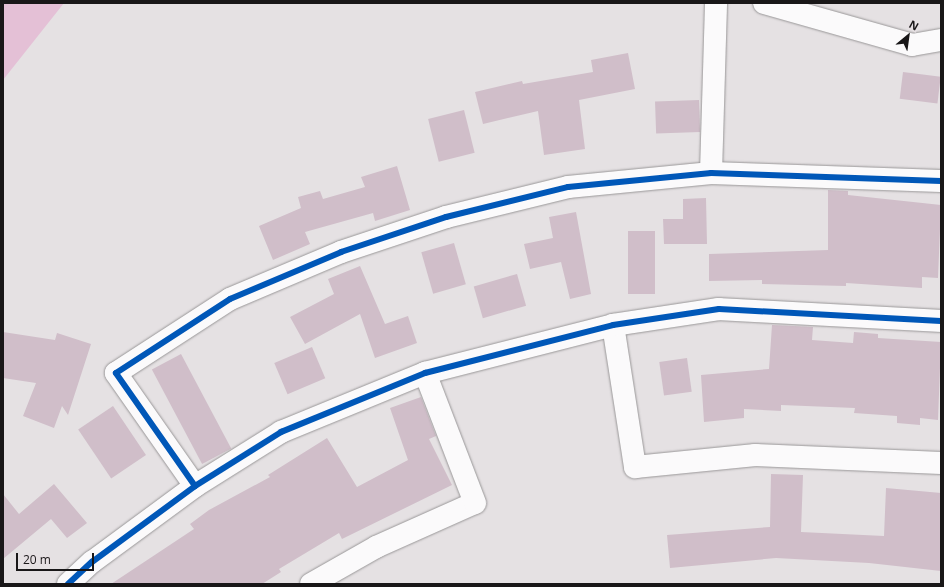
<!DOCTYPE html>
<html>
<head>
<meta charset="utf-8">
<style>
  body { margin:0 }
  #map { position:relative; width:944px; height:587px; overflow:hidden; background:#e5e1e3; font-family:"Open Sans",sans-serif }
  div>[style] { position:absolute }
  .green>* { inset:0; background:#e4c0d6 }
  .building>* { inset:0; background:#d0bec9; transform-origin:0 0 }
  .roads { filter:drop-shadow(0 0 1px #999798) drop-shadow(0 0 1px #999798) }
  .minor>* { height:22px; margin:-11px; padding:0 11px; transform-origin:11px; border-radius:11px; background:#fbfafb }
  .cycleway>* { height:6px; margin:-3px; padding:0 3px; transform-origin:3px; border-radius:3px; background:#0057b8 }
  span { translate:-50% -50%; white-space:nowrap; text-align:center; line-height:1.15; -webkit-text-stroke:4px #e6e0e3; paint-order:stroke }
  .frame { position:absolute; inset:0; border:4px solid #191718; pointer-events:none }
  .north { position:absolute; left:888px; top:16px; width:40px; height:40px; -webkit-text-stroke:3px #e6e0e3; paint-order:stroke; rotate:29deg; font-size:11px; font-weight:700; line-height:16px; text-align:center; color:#191718 }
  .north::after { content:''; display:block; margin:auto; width:14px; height:18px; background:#191718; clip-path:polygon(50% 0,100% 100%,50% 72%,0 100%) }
  .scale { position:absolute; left:16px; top:553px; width:78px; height:18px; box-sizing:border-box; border:2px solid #191718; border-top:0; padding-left:5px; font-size:12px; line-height:14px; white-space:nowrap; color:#191718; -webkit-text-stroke:3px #e6e0e3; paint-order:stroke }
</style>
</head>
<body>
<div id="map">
  <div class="green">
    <i style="clip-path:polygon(3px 3px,64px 3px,3px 80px)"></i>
  </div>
  <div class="building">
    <i style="clip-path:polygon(628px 53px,635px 89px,579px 100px,585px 149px,544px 155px,538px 111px,483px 124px,475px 92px,522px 81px,523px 84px,593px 72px,591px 60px)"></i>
    <i style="left:903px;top:72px;width:38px;height:27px;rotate:7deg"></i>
    <i style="left:699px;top:100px;width:32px;height:44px;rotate:88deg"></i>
    <i style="left:464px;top:110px;width:44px;height:37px;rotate:76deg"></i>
    <i style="clip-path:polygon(397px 166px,410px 210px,375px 221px,373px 213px,305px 232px,310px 244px,273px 260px,259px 226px,301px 208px,298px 197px,320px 191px,323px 199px,365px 187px,361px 177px)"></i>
    <i style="clip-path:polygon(828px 190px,848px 191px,848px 195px,941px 205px,938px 278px,922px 277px,922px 288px,846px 283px,846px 286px,762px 284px,762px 280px,709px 281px,709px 254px,828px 250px)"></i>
    <i style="clip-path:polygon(706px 198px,707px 244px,664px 244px,663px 219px,683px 219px,683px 199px)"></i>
    <i style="clip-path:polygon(576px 212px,591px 294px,570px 299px,561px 262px,530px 269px,524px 244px,553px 238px,549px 217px)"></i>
    <i style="left:628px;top:231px;width:27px;height:63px"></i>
    <i style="left:454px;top:243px;width:43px;height:34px;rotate:74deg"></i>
    <i style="clip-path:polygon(360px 266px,385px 324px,408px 316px,417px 343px,375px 358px,360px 314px,305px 344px,290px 317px,334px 294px,328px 279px)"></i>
    <i style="left:517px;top:274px;width:33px;height:45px;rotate:74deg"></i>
    <i style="clip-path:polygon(772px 325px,813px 327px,812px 340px,853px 343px,854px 332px,878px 334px,878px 338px,941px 342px,938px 420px,920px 418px,920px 425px,897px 423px,897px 416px,854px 413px,855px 408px,781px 405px,781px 411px,744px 409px,744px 418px,704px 422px,701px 375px,769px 369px)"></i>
    <i style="clip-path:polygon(3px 332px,55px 340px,57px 333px,91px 344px,68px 415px,62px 406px,54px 428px,23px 416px,36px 383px,3px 378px)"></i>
    <i style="left:312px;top:347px;width:34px;height:41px;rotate:67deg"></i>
    <i style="left:181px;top:354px;width:107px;height:33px;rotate:62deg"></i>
    <i style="left:687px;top:358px;width:34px;height:28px;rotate:82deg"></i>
    <i style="clip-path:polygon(421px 397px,436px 436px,429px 439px,452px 485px,342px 539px,339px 533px,279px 569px,281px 572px,262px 584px,111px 584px,194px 529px,190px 524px,209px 510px,270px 477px,268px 475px,327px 438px,357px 487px,408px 460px,390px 408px)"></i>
    <i style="left:113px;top:406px;width:59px;height:42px;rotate:56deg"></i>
    <i style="clip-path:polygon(771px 474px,803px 475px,801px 532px,884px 536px,886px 488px,941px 493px,941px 571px,869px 563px,776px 558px,670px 568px,667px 535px,770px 527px)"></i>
    <i style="clip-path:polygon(54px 484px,87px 523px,67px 538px,51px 519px,3px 559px,3px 494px,19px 514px)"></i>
  </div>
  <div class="roads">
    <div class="minor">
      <i style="left:764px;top:3px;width:154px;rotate:15.8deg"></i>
      <i style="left:912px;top:45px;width:29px;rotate:-10deg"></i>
      <i style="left:711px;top:173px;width:170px;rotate:-88.3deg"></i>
      <i style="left:613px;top:325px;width:144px;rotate:81.2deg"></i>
      <i style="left:635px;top:467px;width:121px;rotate:-5.7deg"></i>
      <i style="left:755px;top:455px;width:186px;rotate:2.5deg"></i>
      <i style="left:195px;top:486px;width:138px;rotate:-125deg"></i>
      <i style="left:116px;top:373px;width:136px;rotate:-33deg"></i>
      <i style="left:230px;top:299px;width:121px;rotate:-22.9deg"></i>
      <i style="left:341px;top:252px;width:111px;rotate:-18.4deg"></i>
      <i style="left:446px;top:217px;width:126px;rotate:-13.8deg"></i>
      <i style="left:568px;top:187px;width:144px;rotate:-5.6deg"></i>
      <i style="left:711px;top:173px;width:230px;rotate:2deg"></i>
      <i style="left:68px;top:584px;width:33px;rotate:-43deg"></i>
      <i style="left:92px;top:562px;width:128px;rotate:-36.4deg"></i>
      <i style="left:195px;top:486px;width:102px;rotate:-32.1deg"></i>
      <i style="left:281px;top:432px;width:156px;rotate:-22.3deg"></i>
      <i style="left:425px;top:373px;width:194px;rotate:-14.3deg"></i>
      <i style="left:613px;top:325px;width:107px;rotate:-8.6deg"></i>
      <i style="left:719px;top:309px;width:222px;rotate:3.1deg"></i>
      <i style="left:311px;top:584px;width:75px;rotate:-29.6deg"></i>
      <i style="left:376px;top:547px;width:108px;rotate:-24deg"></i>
      <i style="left:475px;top:503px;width:139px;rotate:-111deg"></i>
    </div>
  </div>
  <div class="cycleway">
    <i style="left:195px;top:486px;width:138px;rotate:-125deg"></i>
    <i style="left:116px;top:373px;width:136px;rotate:-33deg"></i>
    <i style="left:230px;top:299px;width:121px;rotate:-22.9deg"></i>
    <i style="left:341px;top:252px;width:111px;rotate:-18.4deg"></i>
    <i style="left:446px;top:217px;width:126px;rotate:-13.8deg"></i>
    <i style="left:568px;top:187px;width:144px;rotate:-5.6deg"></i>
    <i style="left:711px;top:173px;width:230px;rotate:2deg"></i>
    <i style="left:68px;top:584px;width:33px;rotate:-43deg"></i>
    <i style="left:92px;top:562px;width:128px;rotate:-36.4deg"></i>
    <i style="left:195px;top:486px;width:102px;rotate:-32.1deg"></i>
    <i style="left:281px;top:432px;width:156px;rotate:-22.3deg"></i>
    <i style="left:425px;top:373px;width:194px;rotate:-14.3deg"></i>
    <i style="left:613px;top:325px;width:107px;rotate:-8.6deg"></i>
    <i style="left:719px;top:309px;width:222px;rotate:3.1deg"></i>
  </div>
  <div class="frame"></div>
  <div class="north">N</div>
  <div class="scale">20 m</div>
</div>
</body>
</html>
